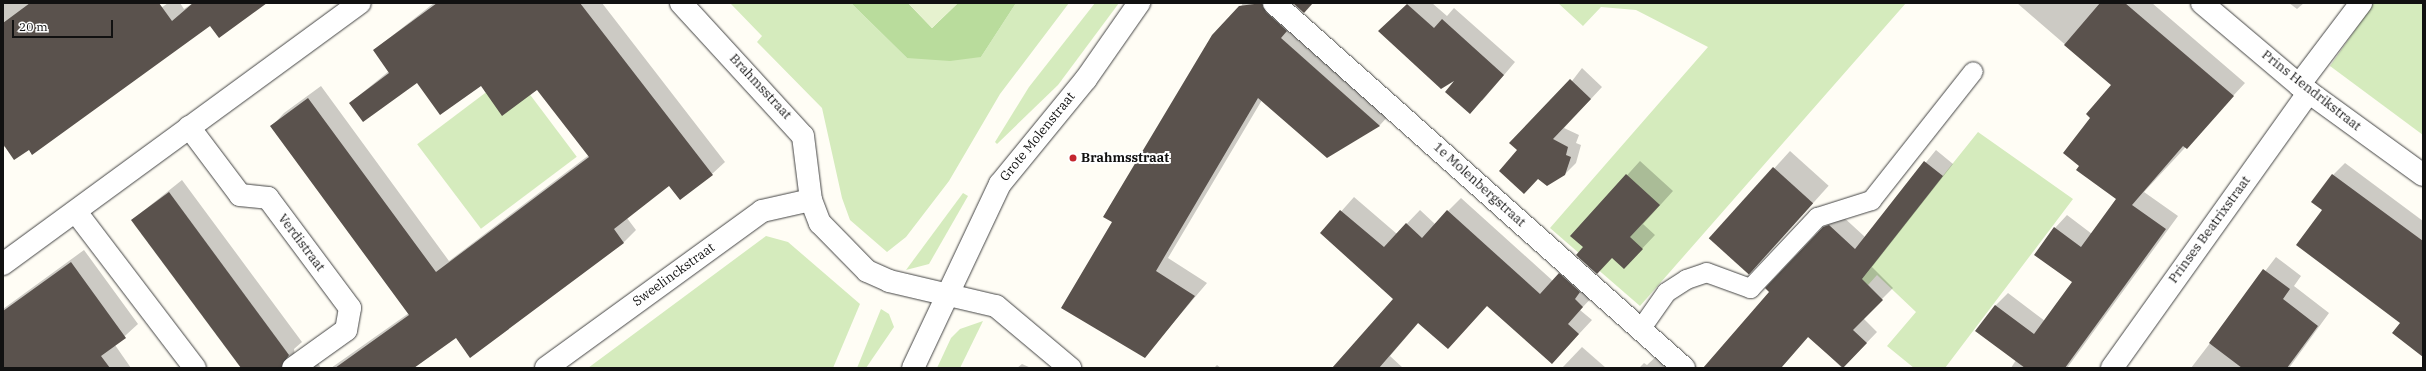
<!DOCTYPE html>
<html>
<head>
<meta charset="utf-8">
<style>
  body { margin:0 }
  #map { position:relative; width:2426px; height:371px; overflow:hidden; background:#fffdf5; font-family:"IBM Plex Serif",serif }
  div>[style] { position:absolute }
  .green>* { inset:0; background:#d5ebbd; transform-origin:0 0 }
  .forest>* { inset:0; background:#b9dc9c }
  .pitch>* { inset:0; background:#e6f2cf }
  .shadow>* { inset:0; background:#0003; transform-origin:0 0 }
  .building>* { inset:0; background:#5a524d; transform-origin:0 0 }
  .roads { filter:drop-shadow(0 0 1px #444) drop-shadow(0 0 1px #444) }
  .service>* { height:19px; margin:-9.5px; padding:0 9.5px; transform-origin:9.5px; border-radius:9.5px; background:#fff }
  .minor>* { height:22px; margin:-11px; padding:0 11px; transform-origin:11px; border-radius:11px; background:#fff }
  .tertiary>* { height:22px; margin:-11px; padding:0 11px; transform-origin:11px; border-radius:11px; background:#fff }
  .dots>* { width:11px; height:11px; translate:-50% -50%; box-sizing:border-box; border:2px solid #fff; border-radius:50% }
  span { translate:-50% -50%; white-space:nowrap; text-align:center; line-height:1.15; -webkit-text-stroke:4px #fff; paint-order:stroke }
  .street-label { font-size:13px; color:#111 }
  .poi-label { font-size:13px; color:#111; font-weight:700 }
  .left { translate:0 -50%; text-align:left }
  .frame { position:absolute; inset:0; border:4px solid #111; pointer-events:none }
  .scale { position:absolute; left:12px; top:20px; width:101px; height:18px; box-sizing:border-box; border:2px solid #111; border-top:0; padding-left:5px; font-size:12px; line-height:14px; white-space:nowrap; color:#111; -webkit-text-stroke:3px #fff; paint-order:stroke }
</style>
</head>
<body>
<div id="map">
  <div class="green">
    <i style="clip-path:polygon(730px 3px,851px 3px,907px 58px,981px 57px,1016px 3px,1069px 3px,1000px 94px,949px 181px,906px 237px,887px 252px,850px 220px,842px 198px,822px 108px,757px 42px,762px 36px)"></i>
    <i style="clip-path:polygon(1095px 3px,1119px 3px,1058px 85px,997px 144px,995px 142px,1029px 87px)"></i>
    <i style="clip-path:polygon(1558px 3px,1906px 3px,1640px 306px,1550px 228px,1708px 47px,1636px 10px,1601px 7px,1583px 26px)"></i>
    <i style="clip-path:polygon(2374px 3px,2423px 3px,2423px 135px,2330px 66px)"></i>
    <i style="left:513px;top:72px;width:106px;height:120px;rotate:53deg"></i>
    <i style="clip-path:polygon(1978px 132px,2073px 199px,1945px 368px,1914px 368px,1887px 346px,1916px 312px,1877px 275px,1868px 285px,1860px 279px)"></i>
    <i style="clip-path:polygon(963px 193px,968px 196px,929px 264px,906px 270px)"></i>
    <i style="clip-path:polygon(766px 236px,788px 242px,860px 304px,833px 368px,588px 368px)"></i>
    <i style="clip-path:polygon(881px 309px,889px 314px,894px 327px,866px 368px,857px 368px)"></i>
    <i style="clip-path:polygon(983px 321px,960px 368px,937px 368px,951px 338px,960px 329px)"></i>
  </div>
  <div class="forest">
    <i style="clip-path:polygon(851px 3px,908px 3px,932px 28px,958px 3px,1016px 3px,981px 57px,950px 61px,907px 58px)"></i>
  </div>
  <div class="pitch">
    <i style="clip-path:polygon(908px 3px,958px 3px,932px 28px)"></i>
  </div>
  <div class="shadow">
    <i style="clip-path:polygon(3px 3px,157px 3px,161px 8px,168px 3px,180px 3px,184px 9px,193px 3px,266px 3px,210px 24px,29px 148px,3px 147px)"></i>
    <i style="clip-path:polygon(434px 3px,602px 3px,725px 162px,712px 174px,669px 185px,627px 218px,636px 230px,623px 243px,456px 337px,412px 368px,331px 368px,409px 313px,272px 126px,284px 113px,321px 86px,449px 261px,589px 155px,538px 89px,417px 82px,350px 103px,389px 71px,374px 50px)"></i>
    <i style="clip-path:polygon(1243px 3px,1282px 3px,1392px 112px,1380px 125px,1327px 157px,1262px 100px,1168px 258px,1207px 283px,1145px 356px,1113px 221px)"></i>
    <i style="clip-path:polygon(1409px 3px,1432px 3px,1447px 16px,1454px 8px,1515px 62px,1482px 101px,1392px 19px)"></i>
    <i style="clip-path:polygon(2017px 3px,2152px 3px,2245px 83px,2144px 192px,2178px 216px,2067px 368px,2011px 368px,2016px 360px,1995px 306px,2008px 293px,2045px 321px,2074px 282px,2055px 228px,2067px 215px,2092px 234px,2117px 198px,2080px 165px,2091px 118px,2112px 85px)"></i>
    <i style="clip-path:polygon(2289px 3px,2304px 3px,2297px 9px)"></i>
    <i style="clip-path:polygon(1582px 68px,1602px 87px,1564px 128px,1579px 135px,1576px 143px,1581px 145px,1576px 163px,1565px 174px,1519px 150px)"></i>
    <i style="clip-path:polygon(1936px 150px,1953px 164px,1872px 267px,1893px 288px,1863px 318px,1877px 332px,1853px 357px,1842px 368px,1809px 336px,1781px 368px,1718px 368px,1770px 292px,1824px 227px,1840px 214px,1865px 237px)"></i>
    <i style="left:1790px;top:151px;width:52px;height:118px;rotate:42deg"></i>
    <i style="clip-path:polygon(1640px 161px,1673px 191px,1643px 224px,1655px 235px,1637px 254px,1613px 257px,1584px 247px,1572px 236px)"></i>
    <i style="clip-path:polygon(2345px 163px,2423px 221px,2423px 340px,2401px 322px,2323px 210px,2333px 175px)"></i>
    <i style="clip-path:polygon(182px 180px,302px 342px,294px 349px,296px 362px,318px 363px,321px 368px,242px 368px,132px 220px)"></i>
    <i style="clip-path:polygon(1354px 197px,1397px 234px,1420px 210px,1435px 224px,1461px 198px,1553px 281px,1573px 261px,1596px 293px,1580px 310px,1592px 320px,1565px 349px,1487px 305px,1448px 348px,1419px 322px,1390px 356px,1403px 368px,1333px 368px,1395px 299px,1322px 233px)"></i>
    <i style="clip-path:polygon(84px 250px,138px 324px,115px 345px,131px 368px,3px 368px,3px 309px)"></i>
    <i style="clip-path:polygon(2276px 257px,2301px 276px,2294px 286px,2329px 313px,2289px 368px,2191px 368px)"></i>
    <i style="clip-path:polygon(1582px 347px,1606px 368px,1562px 368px)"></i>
    <i style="clip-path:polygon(1662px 351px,1681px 368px,1639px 368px,1644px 363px,1647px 365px)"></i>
    <i style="clip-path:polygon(1022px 364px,1031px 368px,1017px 368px)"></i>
    <i style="clip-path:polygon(1217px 365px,1221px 368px,1214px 368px)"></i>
  </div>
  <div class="building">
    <i style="clip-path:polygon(30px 3px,159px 3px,172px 21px,193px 3px,267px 3px,219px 38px,210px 26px,32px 155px,29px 150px,14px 160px,3px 144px,3px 23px)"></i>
    <i style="clip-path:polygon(437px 3px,580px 3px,713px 175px,680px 200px,669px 186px,614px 229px,624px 243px,470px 358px,456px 338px,414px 368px,335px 368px,409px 315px,270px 126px,308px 98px,436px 272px,589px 157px,537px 90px,502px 116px,481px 86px,440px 115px,417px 83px,363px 122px,349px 103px,389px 73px,373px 50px)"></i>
    <i style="clip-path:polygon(1262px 3px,1266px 12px,1287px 31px,1281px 38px,1380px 126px,1327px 158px,1258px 98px,1156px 271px,1195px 296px,1145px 358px,1061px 308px,1112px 222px,1103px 217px,1212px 35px,1239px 6px)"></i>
    <i style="clip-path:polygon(1293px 3px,1313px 3px,1304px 13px)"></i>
    <i style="clip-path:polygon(2100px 3px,2125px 3px,2234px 96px,2187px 149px,2183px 146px,2132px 205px,2166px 229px,2065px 368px,2025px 368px,1975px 331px,1995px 305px,2034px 334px,2072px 282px,2034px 255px,2054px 227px,2081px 247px,2116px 199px,2076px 170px,2079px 166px,2063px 153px,2090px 118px,2086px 114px,2111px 85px,2064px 45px)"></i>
    <i style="clip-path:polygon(1407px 4px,1434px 28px,1442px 19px,1504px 75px,1470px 114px,1445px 92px,1454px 81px,1441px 89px,1378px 31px)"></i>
    <i style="clip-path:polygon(1570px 79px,1591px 99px,1553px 139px,1568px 147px,1566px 155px,1571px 157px,1565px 175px,1547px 186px,1538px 179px,1524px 194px,1499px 171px,1517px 150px,1509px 143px)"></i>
    <i style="clip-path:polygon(1924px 161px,1943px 176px,1862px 279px,1883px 300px,1853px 330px,1867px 343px,1843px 368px,1808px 337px,1781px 368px,1703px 368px,1769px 292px,1765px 288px,1823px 227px,1829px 225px,1855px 249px)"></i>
    <i style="left:1773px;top:167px;width:54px;height:96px;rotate:42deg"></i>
    <i style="clip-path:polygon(1626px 174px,1660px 205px,1630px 237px,1643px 249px,1624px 269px,1612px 258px,1597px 274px,1576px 255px,1583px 247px,1570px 236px)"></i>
    <i style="clip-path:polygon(2332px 174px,2423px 241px,2423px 357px,2392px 333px,2400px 323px,2296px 245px,2322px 210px,2311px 202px)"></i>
    <i style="clip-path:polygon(169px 192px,289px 355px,281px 368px,241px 368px,131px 220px)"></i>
    <i style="clip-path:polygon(1340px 210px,1384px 247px,1406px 223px,1422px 238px,1447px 210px,1540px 294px,1559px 273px,1580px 292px,1575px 299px,1583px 307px,1568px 324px,1579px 334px,1552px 364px,1487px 306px,1448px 349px,1418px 323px,1379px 368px,1332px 368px,1393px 299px,1320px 233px)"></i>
    <i style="clip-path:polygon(71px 262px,126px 338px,101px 356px,110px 368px,3px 368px,3px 311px)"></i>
    <i style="clip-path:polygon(2263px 269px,2290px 289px,2283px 299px,2318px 326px,2287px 368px,2242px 368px,2209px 343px)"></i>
  </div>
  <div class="roads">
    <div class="service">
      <i style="left:1640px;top:329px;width:45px;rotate:-54.9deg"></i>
      <i style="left:1666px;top:292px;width:24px;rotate:-33deg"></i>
      <i style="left:1686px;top:279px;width:21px;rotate:-19deg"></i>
      <i style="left:1706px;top:272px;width:47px;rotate:20deg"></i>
      <i style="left:1750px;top:288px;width:98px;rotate:-46.7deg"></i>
      <i style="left:1817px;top:217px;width:57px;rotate:-17.5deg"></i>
      <i style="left:1871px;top:200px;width:164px;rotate:-51.7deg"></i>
    </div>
    <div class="minor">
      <i style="left:681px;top:3px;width:180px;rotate:47.5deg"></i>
      <i style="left:803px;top:136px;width:64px;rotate:82.9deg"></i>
      <i style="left:811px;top:200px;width:25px;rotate:69deg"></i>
      <i style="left:820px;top:223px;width:67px;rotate:45.6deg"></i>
      <i style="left:867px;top:271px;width:24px;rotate:24deg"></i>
      <i style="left:889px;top:281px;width:110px;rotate:13.2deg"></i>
      <i style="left:996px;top:306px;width:97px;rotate:40deg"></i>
      <i style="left:1274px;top:3px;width:549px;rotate:41.68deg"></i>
      <i style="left:2202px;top:3px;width:127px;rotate:40.2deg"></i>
      <i style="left:2299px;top:85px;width:153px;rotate:36deg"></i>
      <i style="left:2299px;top:85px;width:103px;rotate:-52.9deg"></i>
      <i style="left:189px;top:127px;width:85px;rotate:53.1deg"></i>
      <i style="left:240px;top:195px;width:28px;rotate:6deg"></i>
      <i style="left:268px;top:198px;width:137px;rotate:53.3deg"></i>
      <i style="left:350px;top:308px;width:22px;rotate:100deg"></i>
      <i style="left:346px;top:330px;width:65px;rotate:144.4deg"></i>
      <i style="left:76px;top:212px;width:196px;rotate:52.7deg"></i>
      <i style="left:3px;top:264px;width:442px;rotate:-36.2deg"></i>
      <i style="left:546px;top:368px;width:267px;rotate:-36deg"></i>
      <i style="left:762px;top:211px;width:50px;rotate:-12.7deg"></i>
      <i style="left:2112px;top:368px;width:339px;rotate:-54.5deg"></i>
    </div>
    <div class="tertiary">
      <i style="left:913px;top:368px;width:204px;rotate:-64.7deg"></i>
      <i style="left:1000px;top:184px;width:136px;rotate:-50.7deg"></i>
      <i style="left:1086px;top:79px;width:93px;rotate:-55.1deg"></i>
    </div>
  </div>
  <div class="dots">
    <i style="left:1073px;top:158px;background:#c4262e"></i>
  </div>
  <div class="street-label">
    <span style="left:760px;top:87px;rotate:47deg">Brahmsstraat</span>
    <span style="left:2311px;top:91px;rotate:38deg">Prins Hendrikstraat</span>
    <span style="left:1038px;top:137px;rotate:-51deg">Grote Molenstraat</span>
    <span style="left:1479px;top:185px;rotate:42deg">1e Molenbergstraat</span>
    <span style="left:2210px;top:230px;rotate:-54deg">Prinses Beatrixstraat</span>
    <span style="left:301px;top:243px;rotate:53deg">Verdistraat</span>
    <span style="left:674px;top:275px;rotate:-36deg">Sweelinckstraat</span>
  </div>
  <div class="poi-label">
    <span class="left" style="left:1081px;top:158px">Brahmsstraat</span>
  </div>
  <div class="frame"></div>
  <div class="scale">20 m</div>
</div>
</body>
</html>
